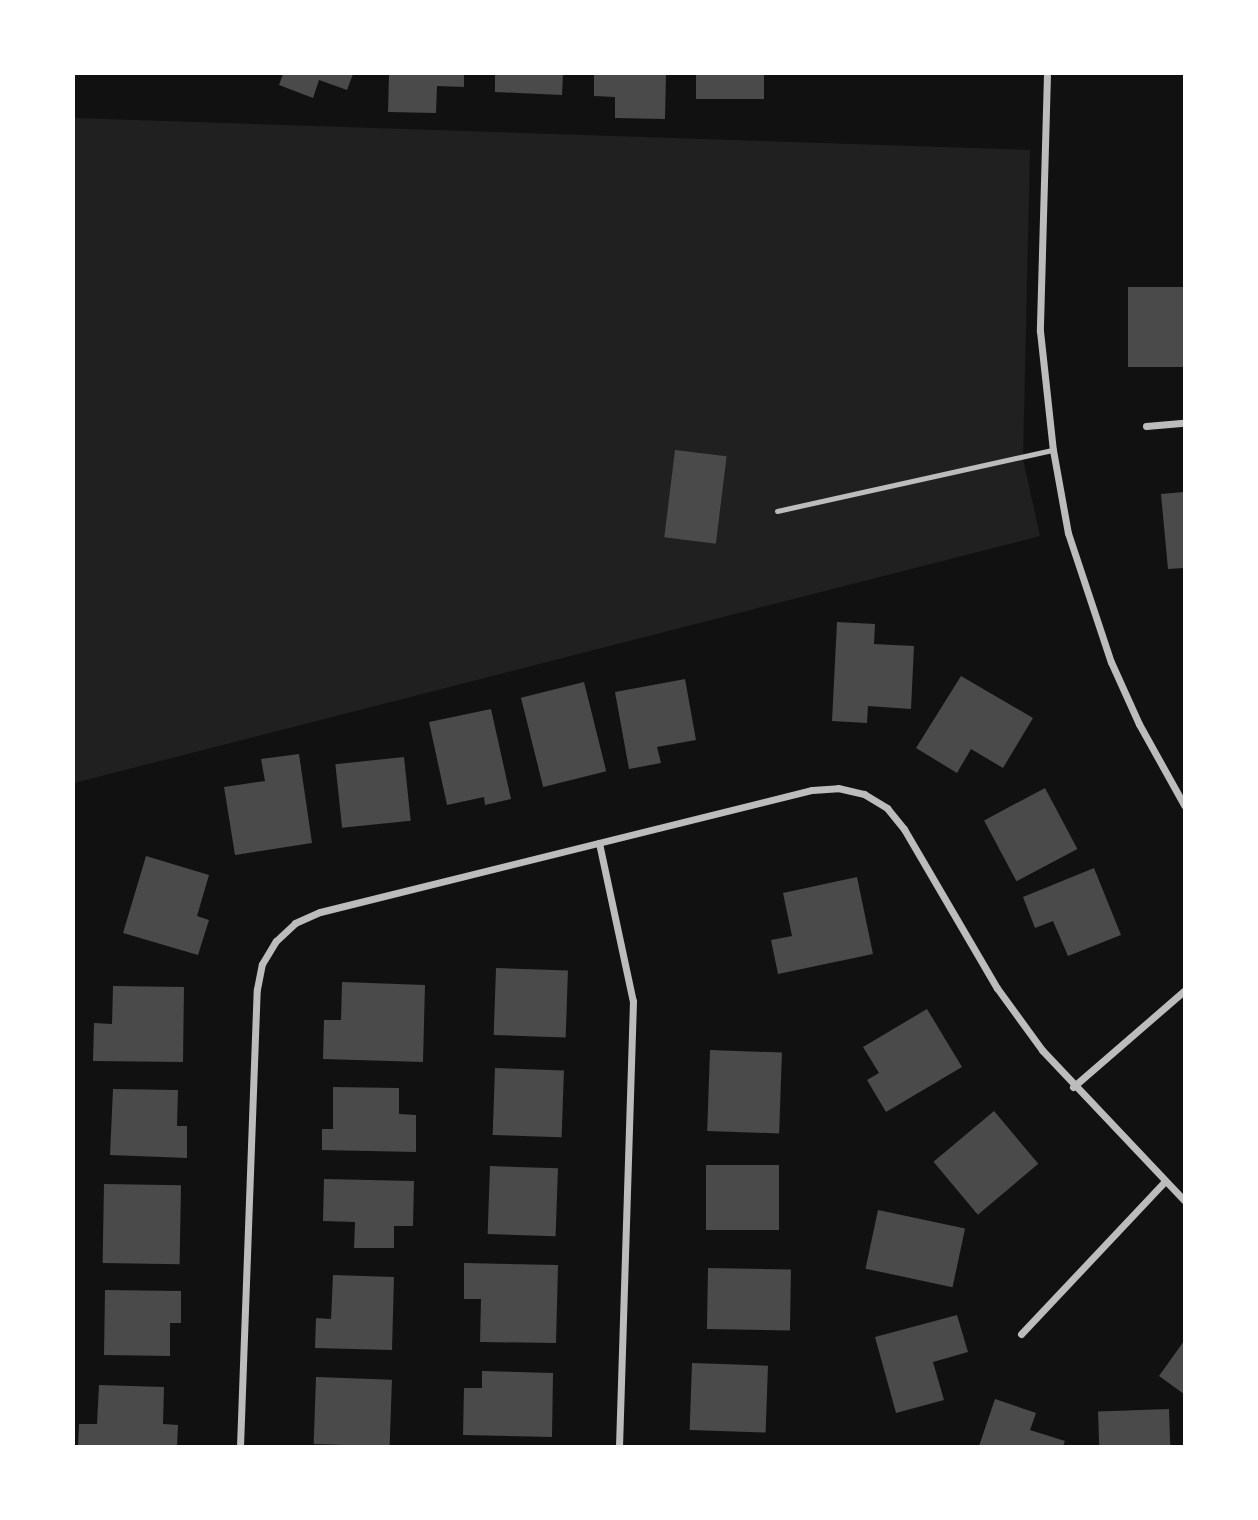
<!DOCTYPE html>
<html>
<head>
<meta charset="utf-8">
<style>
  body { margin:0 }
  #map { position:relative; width:1258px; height:1520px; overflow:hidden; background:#111; font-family:"Archivo Narrow",sans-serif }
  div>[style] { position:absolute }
  .green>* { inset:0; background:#202020 }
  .building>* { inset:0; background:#4a4a4a; transform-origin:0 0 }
  .service>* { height:5px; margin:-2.5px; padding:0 2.5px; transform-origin:2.5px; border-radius:2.5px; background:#bcbcbc }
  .minor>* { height:7px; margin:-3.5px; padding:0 3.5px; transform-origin:3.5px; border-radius:3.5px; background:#bcbcbc }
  span { translate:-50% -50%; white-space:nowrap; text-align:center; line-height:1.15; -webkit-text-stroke:6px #fff; paint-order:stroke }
  .frame { position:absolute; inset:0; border:75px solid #fff; pointer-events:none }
</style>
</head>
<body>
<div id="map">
  <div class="green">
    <i style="clip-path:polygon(74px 118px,1030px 150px,1023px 459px,1040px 536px,74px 783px)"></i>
  </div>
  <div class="building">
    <i style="clip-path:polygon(283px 74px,353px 74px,347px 90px,319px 80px,313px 98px,279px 85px)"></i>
    <i style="clip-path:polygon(389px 74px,464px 74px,464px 87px,437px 86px,436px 113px,388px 112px)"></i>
    <i style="clip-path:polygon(495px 74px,563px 74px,562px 95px,495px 92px)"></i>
    <i style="clip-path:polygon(594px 74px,666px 74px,665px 119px,615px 118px,615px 97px,594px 96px)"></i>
    <i style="left:696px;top:74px;width:68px;height:25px"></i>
    <i style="left:1184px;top:287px;width:80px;height:56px;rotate:90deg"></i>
    <i style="left:675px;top:450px;width:52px;height:88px;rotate:7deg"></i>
    <i style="clip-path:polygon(1184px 492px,1184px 568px,1168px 569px,1161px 494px)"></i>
    <i style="clip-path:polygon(837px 622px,875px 624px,874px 644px,914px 646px,911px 709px,868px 706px,867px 723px,832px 721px)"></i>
    <i style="clip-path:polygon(961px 676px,1033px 718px,1003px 768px,971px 749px,957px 773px,916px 748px)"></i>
    <i style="clip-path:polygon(685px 679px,696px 740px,657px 747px,661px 763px,629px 769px,615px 692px)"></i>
    <i style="left:584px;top:682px;width:92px;height:65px;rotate:76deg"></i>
    <i style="clip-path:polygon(491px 709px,511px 799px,485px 805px,484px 797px,447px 805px,429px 722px)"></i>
    <i style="clip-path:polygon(299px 754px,312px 843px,235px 855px,224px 787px,265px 781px,261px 759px)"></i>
    <i style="left:404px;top:757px;width:64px;height:69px;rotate:84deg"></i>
    <i style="left:1045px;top:788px;width:69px;height:69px;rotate:62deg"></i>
    <i style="clip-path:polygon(146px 856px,209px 875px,197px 916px,209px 920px,198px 955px,123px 933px)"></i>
    <i style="clip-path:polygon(1094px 868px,1121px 935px,1068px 956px,1053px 921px,1035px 928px,1023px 897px)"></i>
    <i style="clip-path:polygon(857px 877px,873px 954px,778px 974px,771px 940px,792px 936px,783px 893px)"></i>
    <i style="left:496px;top:968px;width:72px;height:67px;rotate:2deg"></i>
    <i style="clip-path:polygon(342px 982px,425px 985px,423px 1062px,323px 1059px,324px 1020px,341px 1020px)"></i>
    <i style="clip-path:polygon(113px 986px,184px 987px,183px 1062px,93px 1061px,94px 1023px,112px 1024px)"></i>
    <i style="clip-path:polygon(927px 1009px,962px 1067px,886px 1112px,867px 1080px,879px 1073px,863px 1047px)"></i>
    <i style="left:710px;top:1050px;width:72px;height:81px;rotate:2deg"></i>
    <i style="left:495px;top:1068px;width:69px;height:67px;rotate:2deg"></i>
    <i style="clip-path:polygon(333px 1087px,399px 1088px,399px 1114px,416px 1115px,416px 1152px,322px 1150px,322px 1129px,333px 1129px)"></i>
    <i style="clip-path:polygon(113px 1089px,178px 1090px,177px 1126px,187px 1126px,187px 1158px,110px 1155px)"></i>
    <i style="left:994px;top:1111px;width:69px;height:79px;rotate:50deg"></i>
    <i style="left:706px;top:1165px;width:73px;height:65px"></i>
    <i style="left:490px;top:1166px;width:68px;height:68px;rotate:2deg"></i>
    <i style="clip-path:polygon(324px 1179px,414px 1181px,413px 1226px,394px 1226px,394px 1248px,354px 1248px,355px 1222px,323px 1221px)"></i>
    <i style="left:104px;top:1184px;width:77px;height:79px;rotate:1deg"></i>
    <i style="left:878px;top:1210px;width:89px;height:60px;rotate:12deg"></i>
    <i style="clip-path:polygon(464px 1263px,558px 1265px,556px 1343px,480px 1342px,481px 1299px,464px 1299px)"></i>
    <i style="left:708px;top:1268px;width:83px;height:61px;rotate:1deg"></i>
    <i style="clip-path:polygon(333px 1275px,394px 1277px,392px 1350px,315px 1348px,316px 1318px,331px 1319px)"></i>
    <i style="clip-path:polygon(105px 1290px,181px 1291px,181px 1323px,170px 1323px,170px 1356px,104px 1355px)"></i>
    <i style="clip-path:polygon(957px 1315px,968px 1352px,933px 1362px,944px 1400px,896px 1413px,875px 1337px)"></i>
    <i style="clip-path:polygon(1184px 1341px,1184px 1394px,1159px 1376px)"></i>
    <i style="left:692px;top:1363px;width:76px;height:67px;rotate:2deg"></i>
    <i style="clip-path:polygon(482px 1371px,553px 1373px,552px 1437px,463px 1435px,464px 1388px,482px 1388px)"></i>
    <i style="left:316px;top:1377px;width:76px;height:67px;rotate:2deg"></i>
    <i style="clip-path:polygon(99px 1385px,164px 1387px,163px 1424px,178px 1425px,177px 1446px,78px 1446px,79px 1424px,97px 1424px)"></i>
    <i style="clip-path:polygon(995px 1399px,1036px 1413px,1030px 1430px,1065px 1441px,1063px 1446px,979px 1446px)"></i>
    <i style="left:1169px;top:1409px;width:37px;height:71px;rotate:88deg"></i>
  </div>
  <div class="service">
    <i style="left:777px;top:511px;width:283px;rotate:-12.5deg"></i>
  </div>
  <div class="minor">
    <i style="left:1047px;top:74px;width:257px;rotate:91.6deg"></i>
    <i style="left:1040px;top:331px;width:120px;rotate:83.8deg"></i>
    <i style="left:1053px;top:450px;width:84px;rotate:79.8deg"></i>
    <i style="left:1068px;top:533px;width:136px;rotate:71.6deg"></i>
    <i style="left:1111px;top:662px;width:68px;rotate:65.7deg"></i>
    <i style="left:1139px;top:724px;width:93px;rotate:60.9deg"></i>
    <i style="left:1146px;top:426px;width:38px;rotate:-5deg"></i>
    <i style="left:599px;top:843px;width:162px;rotate:77.9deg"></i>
    <i style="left:633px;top:1001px;width:445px;rotate:91.8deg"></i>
    <i style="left:1073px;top:1087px;width:147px;rotate:-40.9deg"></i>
    <i style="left:1021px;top:1334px;width:209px;rotate:-46.7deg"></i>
    <i style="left:240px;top:1446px;width:457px;rotate:-87.9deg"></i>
    <i style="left:257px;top:989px;width:25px;rotate:-79deg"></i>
    <i style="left:262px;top:964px;width:27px;rotate:-59deg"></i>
    <i style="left:276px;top:941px;width:26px;rotate:-43deg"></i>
    <i style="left:295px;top:923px;width:27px;rotate:-24deg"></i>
    <i style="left:320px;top:912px;width:507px;rotate:-13.93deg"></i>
    <i style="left:812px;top:790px;width:26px;rotate:-4deg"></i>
    <i style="left:838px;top:788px;width:27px;rotate:13deg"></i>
    <i style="left:864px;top:794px;width:27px;rotate:31deg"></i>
    <i style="left:887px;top:808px;width:27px;rotate:51deg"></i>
    <i style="left:904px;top:829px;width:184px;rotate:59.7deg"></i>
    <i style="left:997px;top:988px;width:77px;rotate:54deg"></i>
    <i style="left:1042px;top:1050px;width:207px;rotate:46.6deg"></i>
  </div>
  <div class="frame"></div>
</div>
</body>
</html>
